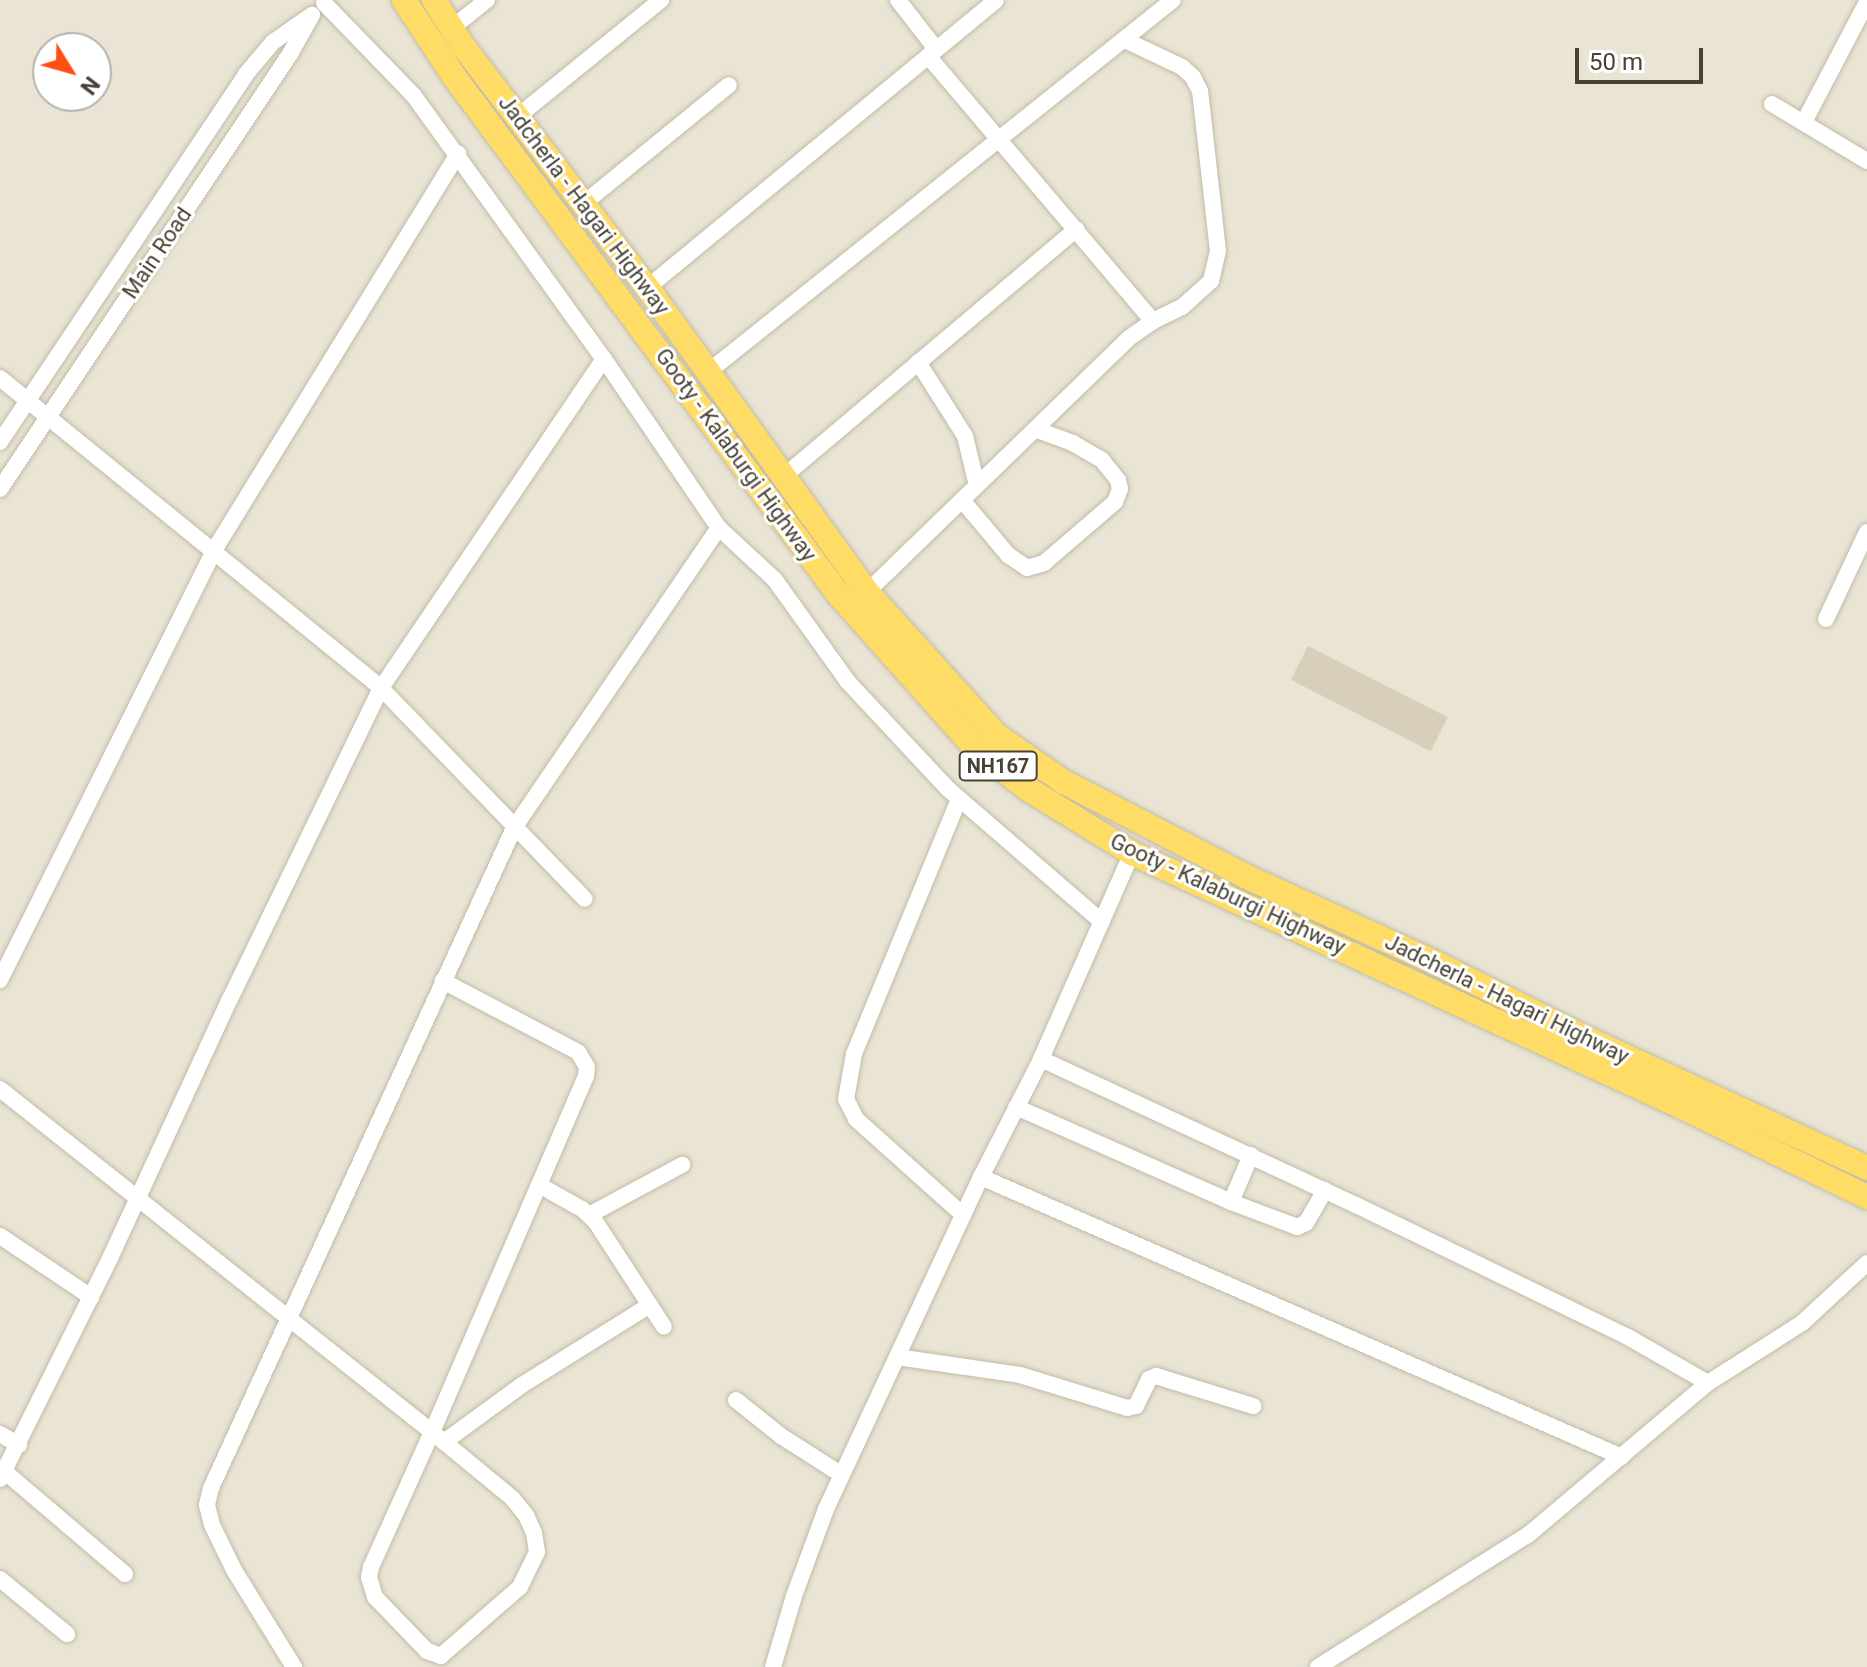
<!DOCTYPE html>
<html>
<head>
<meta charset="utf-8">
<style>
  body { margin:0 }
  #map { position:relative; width:1867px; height:1667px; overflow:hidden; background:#f5f2e6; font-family:Roboto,sans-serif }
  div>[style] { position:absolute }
  .residential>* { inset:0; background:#e9e4d3 }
  .building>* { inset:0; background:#d7cfba; transform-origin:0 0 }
  .roads { filter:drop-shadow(0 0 2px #c1bba7) drop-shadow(0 0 2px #c1bba7) }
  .minor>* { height:16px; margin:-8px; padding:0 8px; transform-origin:8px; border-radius:8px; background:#fff }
  .highway>* { height:24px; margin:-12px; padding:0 12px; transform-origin:12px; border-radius:12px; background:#ffdc66 }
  span { translate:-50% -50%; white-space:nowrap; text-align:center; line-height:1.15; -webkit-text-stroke:6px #fff; paint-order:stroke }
  .shield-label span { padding:2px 6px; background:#fff; border:2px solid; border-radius:6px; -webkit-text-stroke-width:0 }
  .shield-label { font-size:20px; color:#484234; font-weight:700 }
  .street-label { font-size:22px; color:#484234 }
  .north { position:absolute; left:32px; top:32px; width:80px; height:80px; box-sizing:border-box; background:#fff; border:2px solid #b6b3ae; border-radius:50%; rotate:127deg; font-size:22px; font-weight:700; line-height:32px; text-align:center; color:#484234 }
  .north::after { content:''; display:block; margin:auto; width:28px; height:36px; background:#ff4f12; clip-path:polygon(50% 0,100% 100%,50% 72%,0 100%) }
  .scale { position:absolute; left:1575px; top:48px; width:128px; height:36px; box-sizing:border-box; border:4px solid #484234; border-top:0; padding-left:10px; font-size:24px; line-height:28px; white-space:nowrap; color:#484234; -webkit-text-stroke:6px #fff; paint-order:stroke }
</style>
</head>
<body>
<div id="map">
  <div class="residential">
    <i style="clip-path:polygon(evenodd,0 0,1867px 0,1867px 1667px,0 1667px,0 0,48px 48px,96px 48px,96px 96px,48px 96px,48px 48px)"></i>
  </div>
  <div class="building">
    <i style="left:1308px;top:646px;width:157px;height:38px;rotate:27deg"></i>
  </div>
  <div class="roads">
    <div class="minor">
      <i style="left:898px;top:0;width:62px;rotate:52.2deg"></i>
      <i style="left:324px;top:3px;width:129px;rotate:45.9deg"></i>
      <i style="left:414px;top:96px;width:324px;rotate:54.2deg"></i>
      <i style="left:604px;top:359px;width:204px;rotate:55.8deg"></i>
      <i style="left:719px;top:528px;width:76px;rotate:42.9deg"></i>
      <i style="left:775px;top:580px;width:125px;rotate:54.4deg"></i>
      <i style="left:848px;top:682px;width:146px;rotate:46.9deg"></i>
      <i style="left:948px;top:789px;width:203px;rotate:40.8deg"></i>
      <i style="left:452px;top:28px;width:45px;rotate:-38.7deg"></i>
      <i style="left:928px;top:56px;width:348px;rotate:49.7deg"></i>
      <i style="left:1772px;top:104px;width:111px;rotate:31deg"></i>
      <i style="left:517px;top:117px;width:186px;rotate:-39.1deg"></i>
      <i style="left:1804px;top:122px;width:136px;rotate:-62.3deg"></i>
      <i style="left:583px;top:204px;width:188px;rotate:-39.2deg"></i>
      <i style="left:647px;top:288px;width:452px;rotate:-39.5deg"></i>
      <i style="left:918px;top:362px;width:88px;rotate:57.6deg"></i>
      <i style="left:965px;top:436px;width:51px;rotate:76.5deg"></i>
      <i style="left:708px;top:372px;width:595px;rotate:-38.66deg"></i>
      <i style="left:0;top:378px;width:491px;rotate:39.1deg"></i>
      <i style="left:381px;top:688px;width:293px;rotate:46deg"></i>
      <i style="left:0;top:442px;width:443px;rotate:-56.2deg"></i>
      <i style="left:246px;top:74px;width:42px;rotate:-49.8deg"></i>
      <i style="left:273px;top:42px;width:44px;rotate:-34.8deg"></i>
      <i style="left:783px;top:477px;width:384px;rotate:-40.2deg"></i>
      <i style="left:0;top:489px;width:523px;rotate:-56.31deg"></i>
      <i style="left:290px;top:54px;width:45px;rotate:-60.6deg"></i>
      <i style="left:962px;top:500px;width:72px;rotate:50.1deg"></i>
      <i style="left:1008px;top:555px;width:23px;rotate:34deg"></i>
      <i style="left:1027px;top:568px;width:18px;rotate:-16deg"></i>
      <i style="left:1044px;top:563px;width:94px;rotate:-40.7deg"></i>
      <i style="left:1115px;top:502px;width:14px;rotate:-69deg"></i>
      <i style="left:1120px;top:489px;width:9px;rotate:-103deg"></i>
      <i style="left:1118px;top:480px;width:26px;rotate:-129deg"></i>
      <i style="left:1102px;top:460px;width:34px;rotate:-150deg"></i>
      <i style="left:1073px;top:443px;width:40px;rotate:-159.8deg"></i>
      <i style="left:867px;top:592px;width:365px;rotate:-44.1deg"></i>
      <i style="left:1129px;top:338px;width:29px;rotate:-35deg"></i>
      <i style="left:1153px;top:321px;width:32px;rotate:-26deg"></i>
      <i style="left:1182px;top:307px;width:39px;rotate:-42deg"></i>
      <i style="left:1211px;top:281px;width:31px;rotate:-77deg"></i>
      <i style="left:1218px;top:251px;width:161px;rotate:-96.4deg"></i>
      <i style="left:1200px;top:91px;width:16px;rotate:-117deg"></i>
      <i style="left:1193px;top:77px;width:15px;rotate:-138deg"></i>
      <i style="left:1182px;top:67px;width:63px;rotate:-154.7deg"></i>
      <i style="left:1826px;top:619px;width:96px;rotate:-64.8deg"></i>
      <i style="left:959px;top:799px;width:276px;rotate:112.4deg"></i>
      <i style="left:854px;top:1054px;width:46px;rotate:100.1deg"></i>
      <i style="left:846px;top:1099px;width:22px;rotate:63deg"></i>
      <i style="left:856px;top:1119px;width:144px;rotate:41.9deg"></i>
      <i style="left:0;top:980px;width:478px;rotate:-63.5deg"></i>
      <i style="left:213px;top:552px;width:468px;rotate:-58.4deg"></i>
      <i style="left:1041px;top:1059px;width:347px;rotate:24.9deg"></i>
      <i style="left:1356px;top:1205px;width:302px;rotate:25.9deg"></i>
      <i style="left:1628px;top:1337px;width:92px;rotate:29.9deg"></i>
      <i style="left:0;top:1089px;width:552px;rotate:38.45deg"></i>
      <i style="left:432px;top:1432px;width:104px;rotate:39.5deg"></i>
      <i style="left:512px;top:1498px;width:22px;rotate:51deg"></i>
      <i style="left:526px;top:1515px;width:20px;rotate:66deg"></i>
      <i style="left:534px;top:1533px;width:19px;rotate:81deg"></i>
      <i style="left:537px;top:1552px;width:39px;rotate:116deg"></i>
      <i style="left:520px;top:1587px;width:105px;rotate:138.9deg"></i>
      <i style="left:441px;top:1656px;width:15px;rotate:-160deg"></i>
      <i style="left:427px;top:1651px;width:75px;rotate:-133.9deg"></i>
      <i style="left:375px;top:1597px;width:21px;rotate:-107deg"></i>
      <i style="left:369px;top:1577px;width:10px;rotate:-79deg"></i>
      <i style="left:371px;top:1567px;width:148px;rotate:-65.7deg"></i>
      <i style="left:432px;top:1432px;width:388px;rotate:-66.6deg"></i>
      <i style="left:586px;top:1076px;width:9px;rotate:-84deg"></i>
      <i style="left:587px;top:1067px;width:17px;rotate:-121deg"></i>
      <i style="left:578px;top:1052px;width:153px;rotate:-152.3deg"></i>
      <i style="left:1016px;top:1107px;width:235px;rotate:23.8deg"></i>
      <i style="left:1231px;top:1202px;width:71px;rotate:20.7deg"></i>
      <i style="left:1297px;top:1227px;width:10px;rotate:-24deg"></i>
      <i style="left:1306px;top:1223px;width:38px;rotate:-60deg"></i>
      <i style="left:981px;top:1177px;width:699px;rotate:23.6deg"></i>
      <i style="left:539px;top:1185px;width:49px;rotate:29.2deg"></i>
      <i style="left:582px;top:1209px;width:18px;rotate:43deg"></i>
      <i style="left:595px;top:1221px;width:126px;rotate:56.9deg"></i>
      <i style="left:1231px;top:1202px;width:51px;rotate:-66.9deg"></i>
      <i style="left:589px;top:1215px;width:106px;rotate:-28.3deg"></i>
      <i style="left:0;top:1236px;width:110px;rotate:33.8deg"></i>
      <i style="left:897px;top:1357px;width:124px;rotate:8.3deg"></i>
      <i style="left:1020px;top:1375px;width:112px;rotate:17.1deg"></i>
      <i style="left:1127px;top:1408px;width:9px;rotate:-13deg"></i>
      <i style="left:1136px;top:1406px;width:30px;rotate:-64deg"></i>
      <i style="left:1149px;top:1379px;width:8px;rotate:-23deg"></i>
      <i style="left:1156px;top:1376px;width:102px;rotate:17.2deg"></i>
      <i style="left:736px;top:1400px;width:58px;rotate:38.7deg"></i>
      <i style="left:781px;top:1436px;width:72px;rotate:32.6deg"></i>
      <i style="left:0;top:1434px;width:22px;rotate:30deg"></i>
      <i style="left:444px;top:1442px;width:97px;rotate:-36.2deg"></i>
      <i style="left:522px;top:1385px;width:151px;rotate:-32deg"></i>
      <i style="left:4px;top:1471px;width:159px;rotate:40.4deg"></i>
      <i style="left:0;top:1479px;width:249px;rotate:-63.5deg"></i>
      <i style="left:111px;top:1256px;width:281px;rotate:-65.2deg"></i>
      <i style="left:229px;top:1001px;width:348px;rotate:-64.1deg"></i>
      <i style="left:381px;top:688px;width:397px;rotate:-55.9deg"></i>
      <i style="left:0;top:1579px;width:87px;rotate:39.4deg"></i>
      <i style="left:294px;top:1667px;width:112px;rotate:-121.8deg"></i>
      <i style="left:235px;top:1572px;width:52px;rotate:-116.1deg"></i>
      <i style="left:212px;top:1525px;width:21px;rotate:-104deg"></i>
      <i style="left:207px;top:1505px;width:17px;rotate:-77deg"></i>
      <i style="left:211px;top:1488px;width:726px;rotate:-65.34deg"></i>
      <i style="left:514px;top:828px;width:363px;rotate:-55.7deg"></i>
      <i style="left:773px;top:1667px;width:74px;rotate:-73.5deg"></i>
      <i style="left:794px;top:1596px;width:93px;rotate:-69.8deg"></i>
      <i style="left:826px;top:1509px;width:366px;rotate:-65deg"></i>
      <i style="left:981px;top:1177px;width:132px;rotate:-63deg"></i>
      <i style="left:1041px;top:1059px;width:225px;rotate:-66.2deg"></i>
      <i style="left:1318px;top:1667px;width:248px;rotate:-32.2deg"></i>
      <i style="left:1528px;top:1535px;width:236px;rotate:-40.2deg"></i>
      <i style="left:1708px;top:1383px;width:112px;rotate:-32.6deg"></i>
      <i style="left:1802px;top:1323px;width:88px;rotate:-42.7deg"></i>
    </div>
    <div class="highway">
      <i style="left:404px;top:0;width:90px;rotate:56.8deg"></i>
      <i style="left:453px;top:75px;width:648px;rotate:53.41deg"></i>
      <i style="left:839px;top:595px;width:206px;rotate:48.3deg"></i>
      <i style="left:976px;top:749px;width:66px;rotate:37.6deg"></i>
      <i style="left:1028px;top:789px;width:122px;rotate:31.6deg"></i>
      <i style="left:1132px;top:853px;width:606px;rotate:24.79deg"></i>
      <i style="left:1682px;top:1107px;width:206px;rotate:25.9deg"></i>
      <i style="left:434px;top:0;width:54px;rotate:57.8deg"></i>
      <i style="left:463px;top:46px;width:312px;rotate:52.7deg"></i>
      <i style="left:652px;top:294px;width:367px;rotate:54.2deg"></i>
      <i style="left:867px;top:592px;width:193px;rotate:47.9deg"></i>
      <i style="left:996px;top:735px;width:83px;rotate:34.7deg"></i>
      <i style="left:1064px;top:782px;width:204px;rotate:27.4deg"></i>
      <i style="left:1245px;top:876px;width:210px;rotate:24.5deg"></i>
      <i style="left:1436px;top:963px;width:172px;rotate:26.6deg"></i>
      <i style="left:1590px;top:1040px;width:305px;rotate:24.8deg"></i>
    </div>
  </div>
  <div class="shield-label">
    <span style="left:998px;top:766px">NH167</span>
  </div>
  <div class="street-label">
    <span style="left:584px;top:205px;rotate:53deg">Jadcherla - Hagari Highway</span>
    <span style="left:157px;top:253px;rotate:-56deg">Main Road</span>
    <span style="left:736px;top:455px;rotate:54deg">Gooty - Kalaburgi Highway</span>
    <span style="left:1228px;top:894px;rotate:25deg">Gooty - Kalaburgi Highway</span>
    <span style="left:1507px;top:999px;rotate:26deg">Jadcherla - Hagari Highway</span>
  </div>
  <div class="north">N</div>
  <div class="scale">50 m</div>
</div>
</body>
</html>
